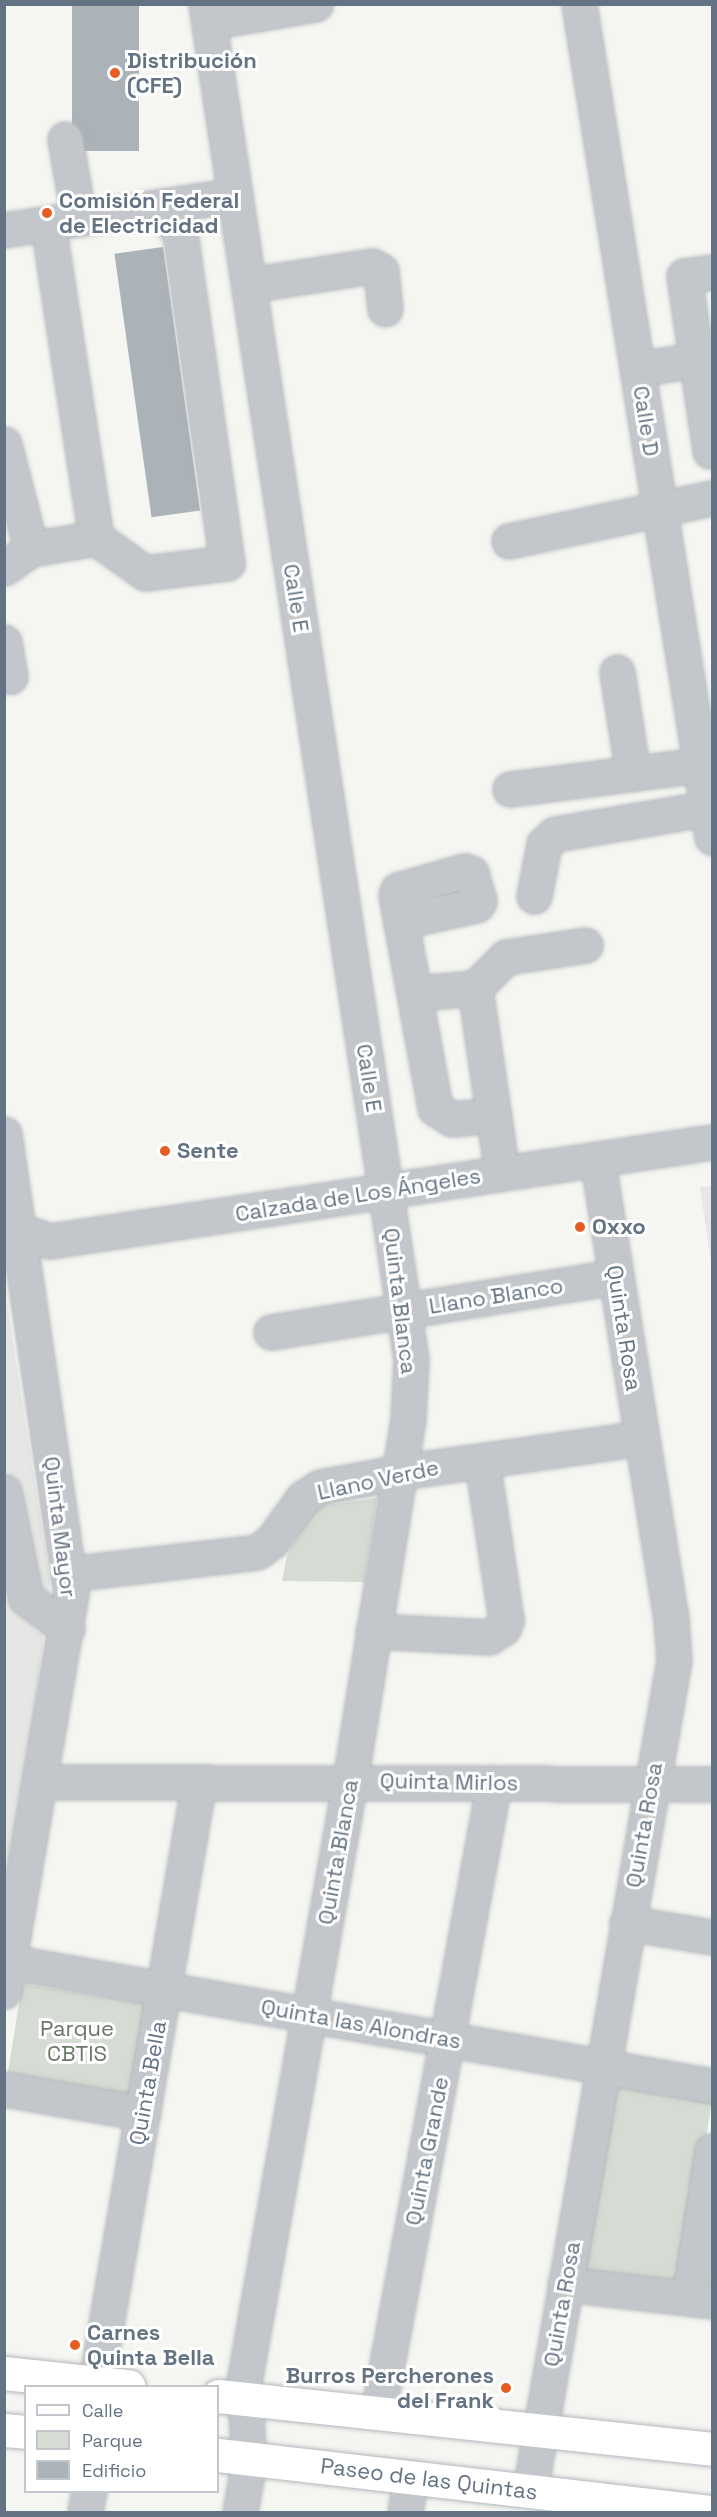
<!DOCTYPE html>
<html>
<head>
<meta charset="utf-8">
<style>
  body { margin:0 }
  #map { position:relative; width:717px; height:2517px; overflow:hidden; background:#f5f6f2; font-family:"Space Grotesk",sans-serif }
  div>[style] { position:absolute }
  .built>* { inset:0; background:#e6e7e5 }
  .green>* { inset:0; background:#d6dcd3; transform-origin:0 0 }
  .building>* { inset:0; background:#abb2b8; transform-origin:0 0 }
  .roads { filter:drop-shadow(0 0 2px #b4b8bc) drop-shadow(0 0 2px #b4b8bc) }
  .minor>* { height:33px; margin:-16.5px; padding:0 16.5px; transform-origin:16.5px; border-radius:16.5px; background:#c3c6ca }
  .major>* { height:33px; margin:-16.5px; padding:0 16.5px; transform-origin:16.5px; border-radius:16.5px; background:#fff }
  .dots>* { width:16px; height:16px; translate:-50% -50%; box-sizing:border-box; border:3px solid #fff; border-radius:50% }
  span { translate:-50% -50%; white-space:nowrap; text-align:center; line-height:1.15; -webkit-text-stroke:6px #fff; paint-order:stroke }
  .poi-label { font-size:22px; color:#647383; font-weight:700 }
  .left { translate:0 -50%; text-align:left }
  .right { translate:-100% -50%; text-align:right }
  .street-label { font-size:22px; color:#647383 }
  .park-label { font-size:22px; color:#667a63 }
  .frame { position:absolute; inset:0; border:6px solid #647383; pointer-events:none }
  .legend { position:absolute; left:24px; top:2385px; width:195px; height:108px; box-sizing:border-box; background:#fff; border:2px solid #c1c7cd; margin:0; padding:8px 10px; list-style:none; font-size:18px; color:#647383 }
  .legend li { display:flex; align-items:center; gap:12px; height:30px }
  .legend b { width:30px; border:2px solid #c1c7cd }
</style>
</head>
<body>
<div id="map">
  <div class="built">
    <i style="clip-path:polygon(712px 1186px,712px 1269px,700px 1187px)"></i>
    <i style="clip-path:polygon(4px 1284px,50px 1581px,35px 1708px,5px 1883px)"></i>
  </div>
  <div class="green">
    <i style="clip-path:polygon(377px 1498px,364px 1582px,282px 1581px,287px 1556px,313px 1507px)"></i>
    <i style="left:22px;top:1984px;width:126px;height:94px;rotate:9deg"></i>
    <i style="left:613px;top:2086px;width:100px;height:187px;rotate:9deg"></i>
  </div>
  <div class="building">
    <i style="left:72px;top:4px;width:67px;height:147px"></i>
    <i style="left:163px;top:247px;width:266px;height:49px;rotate:82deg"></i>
  </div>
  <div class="roads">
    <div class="minor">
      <i style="left:206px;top:4px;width:1370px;rotate:81.4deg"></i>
      <i style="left:411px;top:1359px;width:60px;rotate:92.9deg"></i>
      <i style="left:408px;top:1419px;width:367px;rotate:99.1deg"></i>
      <i style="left:350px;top:1781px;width:611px;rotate:99.99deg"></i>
      <i style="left:244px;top:2383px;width:79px;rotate:86.4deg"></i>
      <i style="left:249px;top:2462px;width:51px;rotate:100.2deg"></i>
      <i style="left:579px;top:4px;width:844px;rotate:80.93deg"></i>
      <i style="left:209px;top:22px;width:108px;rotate:-9.6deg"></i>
      <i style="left:65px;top:139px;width:81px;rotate:80.1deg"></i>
      <i style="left:4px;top:230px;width:234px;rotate:-8.6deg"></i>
      <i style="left:712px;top:272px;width:28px;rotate:172deg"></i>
      <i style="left:684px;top:276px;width:177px;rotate:81.5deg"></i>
      <i style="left:710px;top:451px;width:2px;rotate:-27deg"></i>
      <i style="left:249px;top:285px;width:124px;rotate:-8.8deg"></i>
      <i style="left:372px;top:266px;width:10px;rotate:29deg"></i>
      <i style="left:381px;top:271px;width:38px;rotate:84deg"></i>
      <i style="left:637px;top:369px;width:59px;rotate:-8.8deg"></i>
      <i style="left:4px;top:444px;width:108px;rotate:75.6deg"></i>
      <i style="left:96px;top:538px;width:60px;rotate:35.5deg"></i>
      <i style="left:145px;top:573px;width:83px;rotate:-7deg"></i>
      <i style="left:227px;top:563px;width:335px;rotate:-98.1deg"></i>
      <i style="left:180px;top:231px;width:35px;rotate:-137deg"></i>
      <i style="left:509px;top:541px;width:208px;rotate:-12deg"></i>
      <i style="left:4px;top:568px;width:33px;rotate:-35deg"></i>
      <i style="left:31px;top:549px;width:66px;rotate:-9.6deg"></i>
      <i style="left:96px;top:538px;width:318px;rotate:-98.7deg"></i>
      <i style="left:4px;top:642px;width:35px;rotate:80deg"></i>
      <i style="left:617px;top:672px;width:103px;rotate:81.1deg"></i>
      <i style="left:510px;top:789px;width:193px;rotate:-7.2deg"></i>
      <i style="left:534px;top:896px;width:53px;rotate:-79.1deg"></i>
      <i style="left:544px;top:844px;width:15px;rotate:-42deg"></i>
      <i style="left:555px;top:834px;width:155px;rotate:-9.6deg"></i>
      <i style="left:402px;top:921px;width:76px;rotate:-12.2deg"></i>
      <i style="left:476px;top:905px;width:5px;rotate:-53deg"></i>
      <i style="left:479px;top:901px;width:29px;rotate:-106deg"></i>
      <i style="left:471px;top:873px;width:7px;rotate:-164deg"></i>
      <i style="left:464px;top:871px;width:69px;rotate:163.9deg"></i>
      <i style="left:398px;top:890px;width:5px;rotate:112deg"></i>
      <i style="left:396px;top:895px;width:217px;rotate:79.6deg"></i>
      <i style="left:435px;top:1108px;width:20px;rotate:33deg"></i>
      <i style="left:452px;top:1119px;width:42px;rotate:-5.4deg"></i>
      <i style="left:415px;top:993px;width:60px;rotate:-4.8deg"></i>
      <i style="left:4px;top:1134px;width:464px;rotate:81.7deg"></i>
      <i style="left:71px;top:1593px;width:404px;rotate:99.6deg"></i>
      <i style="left:502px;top:1173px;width:187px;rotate:-98.3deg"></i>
      <i style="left:475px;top:988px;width:44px;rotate:-45deg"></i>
      <i style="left:506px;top:957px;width:80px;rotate:-8.6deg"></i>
      <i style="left:4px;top:1233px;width:15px;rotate:-11deg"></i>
      <i style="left:19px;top:1230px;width:33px;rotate:20deg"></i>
      <i style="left:50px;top:1241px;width:669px;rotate:-8.51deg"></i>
      <i style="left:271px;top:1332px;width:348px;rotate:-9.1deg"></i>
      <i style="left:4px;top:1492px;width:108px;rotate:78.3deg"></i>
      <i style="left:26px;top:1598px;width:51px;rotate:36.2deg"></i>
      <i style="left:68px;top:1574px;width:190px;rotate:-6.6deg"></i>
      <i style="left:257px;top:1552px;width:19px;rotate:-36deg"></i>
      <i style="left:272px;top:1541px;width:53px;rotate:-54.2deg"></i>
      <i style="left:303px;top:1498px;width:20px;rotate:-33deg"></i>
      <i style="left:320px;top:1487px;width:81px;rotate:-10.6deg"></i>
      <i style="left:400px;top:1472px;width:244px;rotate:-8deg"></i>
      <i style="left:373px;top:1631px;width:116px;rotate:3deg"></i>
      <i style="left:489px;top:1637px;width:17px;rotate:-33deg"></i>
      <i style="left:503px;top:1628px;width:9px;rotate:-69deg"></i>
      <i style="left:506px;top:1620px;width:161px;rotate:-98.6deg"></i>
      <i style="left:41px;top:1782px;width:671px;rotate:0.17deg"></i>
      <i style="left:627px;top:1923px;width:86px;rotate:9.4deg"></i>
      <i style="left:9px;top:1962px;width:714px;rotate:10deg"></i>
      <i style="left:4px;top:2089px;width:141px;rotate:9.8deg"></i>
      <i style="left:565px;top:2284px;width:148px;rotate:6.6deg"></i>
      <i style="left:689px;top:2298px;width:149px;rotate:-81.1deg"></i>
      <i style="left:96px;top:2383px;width:610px;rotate:-80.28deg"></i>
      <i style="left:378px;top:2413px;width:641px;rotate:-79.57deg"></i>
      <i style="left:530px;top:2491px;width:843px;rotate:-80.17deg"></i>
      <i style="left:674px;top:1660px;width:41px;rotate:-94.2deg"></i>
      <i style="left:671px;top:1619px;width:466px;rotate:-99.1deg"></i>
      <i style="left:85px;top:2512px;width:20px;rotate:-79deg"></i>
      <i style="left:405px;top:2512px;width:36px;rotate:-80deg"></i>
    </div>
    <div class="major">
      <i style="left:4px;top:2373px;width:125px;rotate:6deg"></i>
      <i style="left:218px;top:2396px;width:497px;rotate:6.1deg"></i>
      <i style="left:4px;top:2430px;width:22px;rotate:5deg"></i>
      <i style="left:218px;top:2455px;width:497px;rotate:6.6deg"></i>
    </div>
  </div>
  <div class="dots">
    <i style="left:115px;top:73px;background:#e65d21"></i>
    <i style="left:47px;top:213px;background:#e65d21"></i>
    <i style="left:165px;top:1151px;background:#e65d21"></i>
    <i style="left:580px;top:1227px;background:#e65d21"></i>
    <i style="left:75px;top:2345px;background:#e65d21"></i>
    <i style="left:506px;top:2388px;background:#e65d21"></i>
  </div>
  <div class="poi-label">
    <span class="left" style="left:127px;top:73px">Distribución<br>(CFE)</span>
    <span class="left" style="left:59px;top:213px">Comisión Federal<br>de Electricidad</span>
    <span class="left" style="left:177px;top:1151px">Sente</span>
    <span class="left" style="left:592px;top:1227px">Oxxo</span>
    <span class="left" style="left:87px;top:2345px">Carnes<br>Quinta Bella</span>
    <span class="right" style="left:494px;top:2388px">Burros Percherones<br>del Frank</span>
  </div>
  <div class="street-label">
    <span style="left:646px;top:421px;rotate:81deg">Calle D</span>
    <span style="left:296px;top:598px;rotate:81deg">Calle E</span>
    <span style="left:369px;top:1078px;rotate:81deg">Calle E</span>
    <span style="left:358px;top:1195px;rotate:-9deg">Calzada de Los Ángeles</span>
    <span style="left:496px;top:1296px;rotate:-9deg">Llano Blanco</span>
    <span style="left:400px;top:1301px;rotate:83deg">Quinta Blanca</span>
    <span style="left:624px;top:1328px;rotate:81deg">Quinta Rosa</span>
    <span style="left:378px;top:1480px;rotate:-12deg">Llano Verde</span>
    <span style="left:60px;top:1527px;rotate:83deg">Quinta Mayor</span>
    <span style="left:449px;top:1782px;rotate:1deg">Quinta Mirlos</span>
    <span style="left:644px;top:1825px;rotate:-80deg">Quinta Rosa</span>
    <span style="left:338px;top:1852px;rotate:-80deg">Quinta Blanca</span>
    <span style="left:361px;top:2024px;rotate:10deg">Quinta las Alondras</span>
    <span style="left:148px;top:2083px;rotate:-80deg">Quinta Bella</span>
    <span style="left:427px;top:2151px;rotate:-79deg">Quinta Grande</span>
    <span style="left:562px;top:2304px;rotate:-80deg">Quinta Rosa</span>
    <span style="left:429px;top:2479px;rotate:7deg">Paseo de las Quintas</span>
  </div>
  <div class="park-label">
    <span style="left:77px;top:2041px">Parque<br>CBTIS</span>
  </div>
  <div class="frame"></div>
  <ul class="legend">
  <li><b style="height:8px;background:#fff"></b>Calle</li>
  <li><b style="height:16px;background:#d6dcd3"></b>Parque</li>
  <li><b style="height:16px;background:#abb2b8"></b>Edificio</li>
  </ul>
</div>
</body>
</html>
